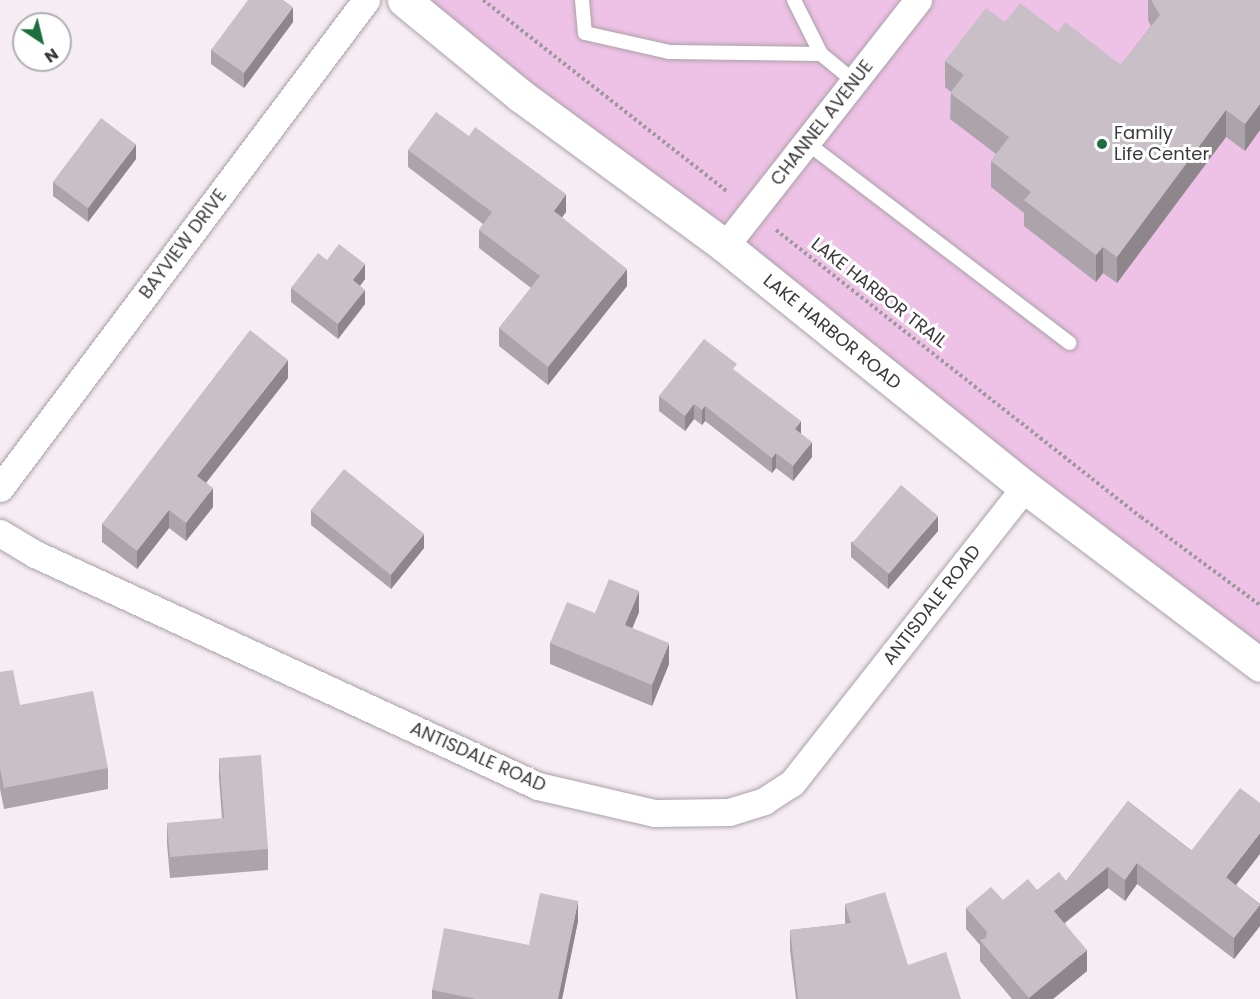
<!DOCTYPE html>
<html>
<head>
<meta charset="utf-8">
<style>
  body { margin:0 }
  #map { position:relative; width:1260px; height:999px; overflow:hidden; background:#f6ecf3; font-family:Poppins,sans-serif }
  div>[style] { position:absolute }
  .green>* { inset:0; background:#eec2e6 }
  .path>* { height:4px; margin-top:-2px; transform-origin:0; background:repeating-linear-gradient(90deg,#9f989d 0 3px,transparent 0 6px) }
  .roads { filter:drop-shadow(0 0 2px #aaa1a8) drop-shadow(0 0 2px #aaa1a8) }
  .lane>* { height:14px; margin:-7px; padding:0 7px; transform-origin:7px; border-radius:7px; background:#fff }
  .street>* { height:27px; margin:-13.5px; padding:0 13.5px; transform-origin:13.5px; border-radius:13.5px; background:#fff }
  .secondary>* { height:33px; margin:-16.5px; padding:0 16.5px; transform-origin:16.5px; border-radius:16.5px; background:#fff }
  .wall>* { inset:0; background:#ada4ab }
  .shaded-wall>* { inset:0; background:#8d868b }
  .building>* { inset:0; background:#c9bfc7; transform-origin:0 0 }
  .dots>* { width:16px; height:16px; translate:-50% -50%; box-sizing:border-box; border:3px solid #fff; border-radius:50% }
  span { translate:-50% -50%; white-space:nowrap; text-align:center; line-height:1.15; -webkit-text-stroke:6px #fff; paint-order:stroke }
  .street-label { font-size:18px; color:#3c383b }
  .poi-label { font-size:18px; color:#3c383b }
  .left { translate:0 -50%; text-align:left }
  .north { position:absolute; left:12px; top:12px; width:60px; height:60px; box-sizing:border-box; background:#fff; border:2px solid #b1afb1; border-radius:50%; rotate:145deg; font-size:16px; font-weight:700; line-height:24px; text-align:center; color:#3c383b }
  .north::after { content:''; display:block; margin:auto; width:21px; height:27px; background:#1d6e3f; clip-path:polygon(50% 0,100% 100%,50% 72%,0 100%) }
</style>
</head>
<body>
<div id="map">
  <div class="green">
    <i style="clip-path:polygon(405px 0,1260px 0,1260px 665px)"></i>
  </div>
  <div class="path">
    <i style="left:483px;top:0;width:311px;rotate:38.1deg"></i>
    <i style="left:776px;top:230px;width:464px;rotate:38.2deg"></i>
    <i style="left:1141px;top:517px;width:148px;rotate:36.5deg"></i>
  </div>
  <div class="roads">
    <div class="lane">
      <i style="left:582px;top:0;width:33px;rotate:85deg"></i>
      <i style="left:585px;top:33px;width:86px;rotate:12.7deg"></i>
      <i style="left:669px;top:52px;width:152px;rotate:0.8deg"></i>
      <i style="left:821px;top:54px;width:60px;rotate:-116.6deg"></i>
      <i style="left:821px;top:54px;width:44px;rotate:39.5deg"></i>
      <i style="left:807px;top:143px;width:330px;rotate:37.3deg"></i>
    </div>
    <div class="street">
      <i style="left:725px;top:246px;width:313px;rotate:-51.9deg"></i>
      <i style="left:0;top:488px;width:610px;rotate:-53.13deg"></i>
      <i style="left:0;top:533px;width:41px;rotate:31deg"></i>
      <i style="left:35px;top:554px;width:554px;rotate:24.76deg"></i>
      <i style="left:538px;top:786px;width:119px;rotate:13.1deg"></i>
      <i style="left:654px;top:813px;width:75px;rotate:-0.8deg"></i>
      <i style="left:729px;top:812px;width:37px;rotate:-17deg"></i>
      <i style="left:764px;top:801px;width:33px;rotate:-33deg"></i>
      <i style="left:792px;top:783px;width:377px;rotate:-51.8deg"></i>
    </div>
    <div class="secondary">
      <i style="left:404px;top:0;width:151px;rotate:39.4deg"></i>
      <i style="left:521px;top:96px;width:253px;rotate:36.3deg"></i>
      <i style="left:725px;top:246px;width:385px;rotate:38.8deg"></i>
      <i style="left:1025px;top:487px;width:295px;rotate:37.1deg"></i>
    </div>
  </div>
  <div class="wall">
    <i style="clip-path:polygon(1148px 0,1260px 0,1260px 130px,1245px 151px,1226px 137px,1117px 283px,1103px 273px,1096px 282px,1024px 226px,1024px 213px,991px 187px,991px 161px,996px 154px,950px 119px,951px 92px,945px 87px,945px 61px,1005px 22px,1058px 32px,1121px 65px,1151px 26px,1148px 20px)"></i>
    <i style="clip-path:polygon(293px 22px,244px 88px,211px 64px,211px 50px)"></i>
    <i style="clip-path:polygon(408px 150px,566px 212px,562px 217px,627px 286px,548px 385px,499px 346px,499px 328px,531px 288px,479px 248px,479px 230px,483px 224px,408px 167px)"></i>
    <i style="clip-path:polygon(136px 159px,88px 222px,53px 196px,53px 182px)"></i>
    <i style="clip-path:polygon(327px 260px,365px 279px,360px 286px,365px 304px,338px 339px,291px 302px,291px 288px)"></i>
    <i style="clip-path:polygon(737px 372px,801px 434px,812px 457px,793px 481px,776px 468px,772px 473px,705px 421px,702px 425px,694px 419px,685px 431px,659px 411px,659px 396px)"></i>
    <i style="clip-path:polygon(288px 378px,206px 483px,213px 507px,186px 541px,169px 528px,137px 569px,102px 542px,102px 524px)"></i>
    <i style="clip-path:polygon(311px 510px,424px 548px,391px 589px,311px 525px)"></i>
    <i style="clip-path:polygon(938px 531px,888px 589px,851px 557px,851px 542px)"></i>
    <i style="clip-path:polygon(639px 612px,632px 628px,669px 664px,652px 706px,550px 664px,550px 643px,595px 613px)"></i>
    <i style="clip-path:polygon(0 672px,20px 705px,108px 768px,108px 789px,4px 809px,0 789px)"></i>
    <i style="clip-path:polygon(219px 758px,268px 849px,268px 870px,170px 878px,167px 844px,167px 823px,222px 819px,219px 778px)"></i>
    <i style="clip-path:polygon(1128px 801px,1260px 904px,1260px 926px,1234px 959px,1137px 884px,1125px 901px,1108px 888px,1065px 923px,1087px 971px,1053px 999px,1012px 999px,980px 961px,980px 945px,966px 929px,966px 908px,1003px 900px,1066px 881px)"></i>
    <i style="clip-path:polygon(845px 904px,908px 965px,961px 999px,796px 999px,790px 950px,790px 930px,845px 924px)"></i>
    <i style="clip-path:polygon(578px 921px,562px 999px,432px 999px,432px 990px,529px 945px)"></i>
  </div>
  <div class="shaded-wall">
    <i style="clip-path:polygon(293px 7px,293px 22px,244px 88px,244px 73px)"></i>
    <i style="clip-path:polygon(1260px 104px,1260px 130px,1245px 151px,1245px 124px)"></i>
    <i style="clip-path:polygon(1226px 110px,1226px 137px,1117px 283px,1117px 257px)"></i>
    <i style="clip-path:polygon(136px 144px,136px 159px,88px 222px,88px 208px)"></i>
    <i style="clip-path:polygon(566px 194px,566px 212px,554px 228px,554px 211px)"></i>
    <i style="clip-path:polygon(1103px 247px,1103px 273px,1096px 282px,1096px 255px)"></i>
    <i style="clip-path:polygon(365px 264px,365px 279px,353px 295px,353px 280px)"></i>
    <i style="clip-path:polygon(627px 269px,627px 286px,548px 385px,548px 367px)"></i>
    <i style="clip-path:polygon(365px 290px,365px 304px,338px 339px,338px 324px)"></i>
    <i style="clip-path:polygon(288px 360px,288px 378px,197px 494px,197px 476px)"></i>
    <i style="clip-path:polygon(694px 404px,694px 419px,685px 431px,685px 416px)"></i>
    <i style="clip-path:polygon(705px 406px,705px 421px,702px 425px,702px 410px)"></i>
    <i style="clip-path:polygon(801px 421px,801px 436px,795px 429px)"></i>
    <i style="clip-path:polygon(812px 442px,812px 457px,793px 481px,793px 466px)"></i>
    <i style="clip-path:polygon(776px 453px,776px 468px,772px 473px,772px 458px)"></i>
    <i style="clip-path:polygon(213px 488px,213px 507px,186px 541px,186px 523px)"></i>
    <i style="clip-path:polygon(169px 510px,169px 528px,137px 569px,137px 551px)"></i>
    <i style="clip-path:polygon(938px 516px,938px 531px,888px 589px,888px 574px)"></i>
    <i style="clip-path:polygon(424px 534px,424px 548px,391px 589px,391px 575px)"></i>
    <i style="clip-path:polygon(639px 591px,639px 612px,625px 646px,625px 625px)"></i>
    <i style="clip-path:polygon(669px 643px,669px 664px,652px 706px,652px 685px)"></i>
    <i style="clip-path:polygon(1260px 833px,1260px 854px,1226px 898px,1226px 877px)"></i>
    <i style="clip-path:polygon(1137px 863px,1137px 884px,1125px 901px,1125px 880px)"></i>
    <i style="clip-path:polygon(1108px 867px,1108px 888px,1054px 931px,1054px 911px)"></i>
    <i style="clip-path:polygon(578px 901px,578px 921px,562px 999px,558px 999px)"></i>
    <i style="clip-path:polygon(1260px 905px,1260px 926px,1234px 959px,1234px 938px)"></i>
    <i style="clip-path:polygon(1087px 950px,1087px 971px,1053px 999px,1029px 999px,1029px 998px)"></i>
  </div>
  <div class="building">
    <i style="clip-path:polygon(248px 0,283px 0,293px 7px,244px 73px,211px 50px)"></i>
    <i style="clip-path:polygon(1151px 0,1260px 0,1260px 104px,1245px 124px,1226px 110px,1117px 257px,1103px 247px,1096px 255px,1024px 200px,1031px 192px,991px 161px,1009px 137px,950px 93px,964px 75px,945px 61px,986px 8px,1005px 22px,1020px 3px,1058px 32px,1065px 22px,1121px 65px,1160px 15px)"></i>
    <i style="clip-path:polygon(436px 112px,469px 136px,475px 127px,566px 194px,554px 211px,627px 269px,548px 367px,499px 328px,540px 276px,479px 230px,492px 212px,408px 150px)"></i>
    <i style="left:101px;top:118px;width:44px;height:80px;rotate:37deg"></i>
    <i style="clip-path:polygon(339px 244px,365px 264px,353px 280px,365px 290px,338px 324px,291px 288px,318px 253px,327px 260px)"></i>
    <i style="clip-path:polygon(250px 330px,288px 360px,197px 476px,213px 488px,186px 523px,169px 510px,137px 551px,102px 524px)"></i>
    <i style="clip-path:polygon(704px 339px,737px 364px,733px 369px,801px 421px,795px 429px,812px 442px,793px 466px,776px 453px,772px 458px,705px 406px,702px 410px,694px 404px,685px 416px,659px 396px)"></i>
    <i style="left:344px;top:469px;width:103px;height:53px;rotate:39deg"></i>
    <i style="left:901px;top:485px;width:48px;height:76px;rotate:40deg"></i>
    <i style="clip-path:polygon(609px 579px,639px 591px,625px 625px,669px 643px,652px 685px,550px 643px,567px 602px,595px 613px)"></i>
    <i style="clip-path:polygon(13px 670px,20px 705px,93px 691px,108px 768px,4px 788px,0 768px,0 672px)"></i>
    <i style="clip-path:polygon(261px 755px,268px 849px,170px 857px,167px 823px,224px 818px,219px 758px)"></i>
    <i style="clip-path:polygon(1240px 788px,1260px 803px,1260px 833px,1226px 877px,1260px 905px,1234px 938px,1137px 863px,1125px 880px,1108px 867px,1054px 911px,1087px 950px,1029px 998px,980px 940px,986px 938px,987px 932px,966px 908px,991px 887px,1003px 900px,1028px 879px,1037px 890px,1059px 872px,1066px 881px,1128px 801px,1191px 851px)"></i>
    <i style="clip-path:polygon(885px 892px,908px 965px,946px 952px,961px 999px,798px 999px,790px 930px,851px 923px,845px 904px)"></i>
    <i style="clip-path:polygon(540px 893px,578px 901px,558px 999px,476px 999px,432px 990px,444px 928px,529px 945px)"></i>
  </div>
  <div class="dots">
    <i style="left:1102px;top:144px;background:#1d6e3f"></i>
  </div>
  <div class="street-label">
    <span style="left:822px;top:123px;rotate:-52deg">CHANNEL AVENUE</span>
    <span style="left:183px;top:244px;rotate:-53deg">BAYVIEW DRIVE</span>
    <span style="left:879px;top:293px;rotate:38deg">LAKE HARBOR TRAIL</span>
    <span style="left:832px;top:332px;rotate:39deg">LAKE HARBOR ROAD</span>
    <span style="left:932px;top:605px;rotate:-52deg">ANTISDALE ROAD</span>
    <span style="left:478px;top:757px;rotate:24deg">ANTISDALE ROAD</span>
  </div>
  <div class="poi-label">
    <span class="left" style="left:1114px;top:144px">Family<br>Life Center</span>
  </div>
  <div class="north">N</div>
</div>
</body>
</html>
